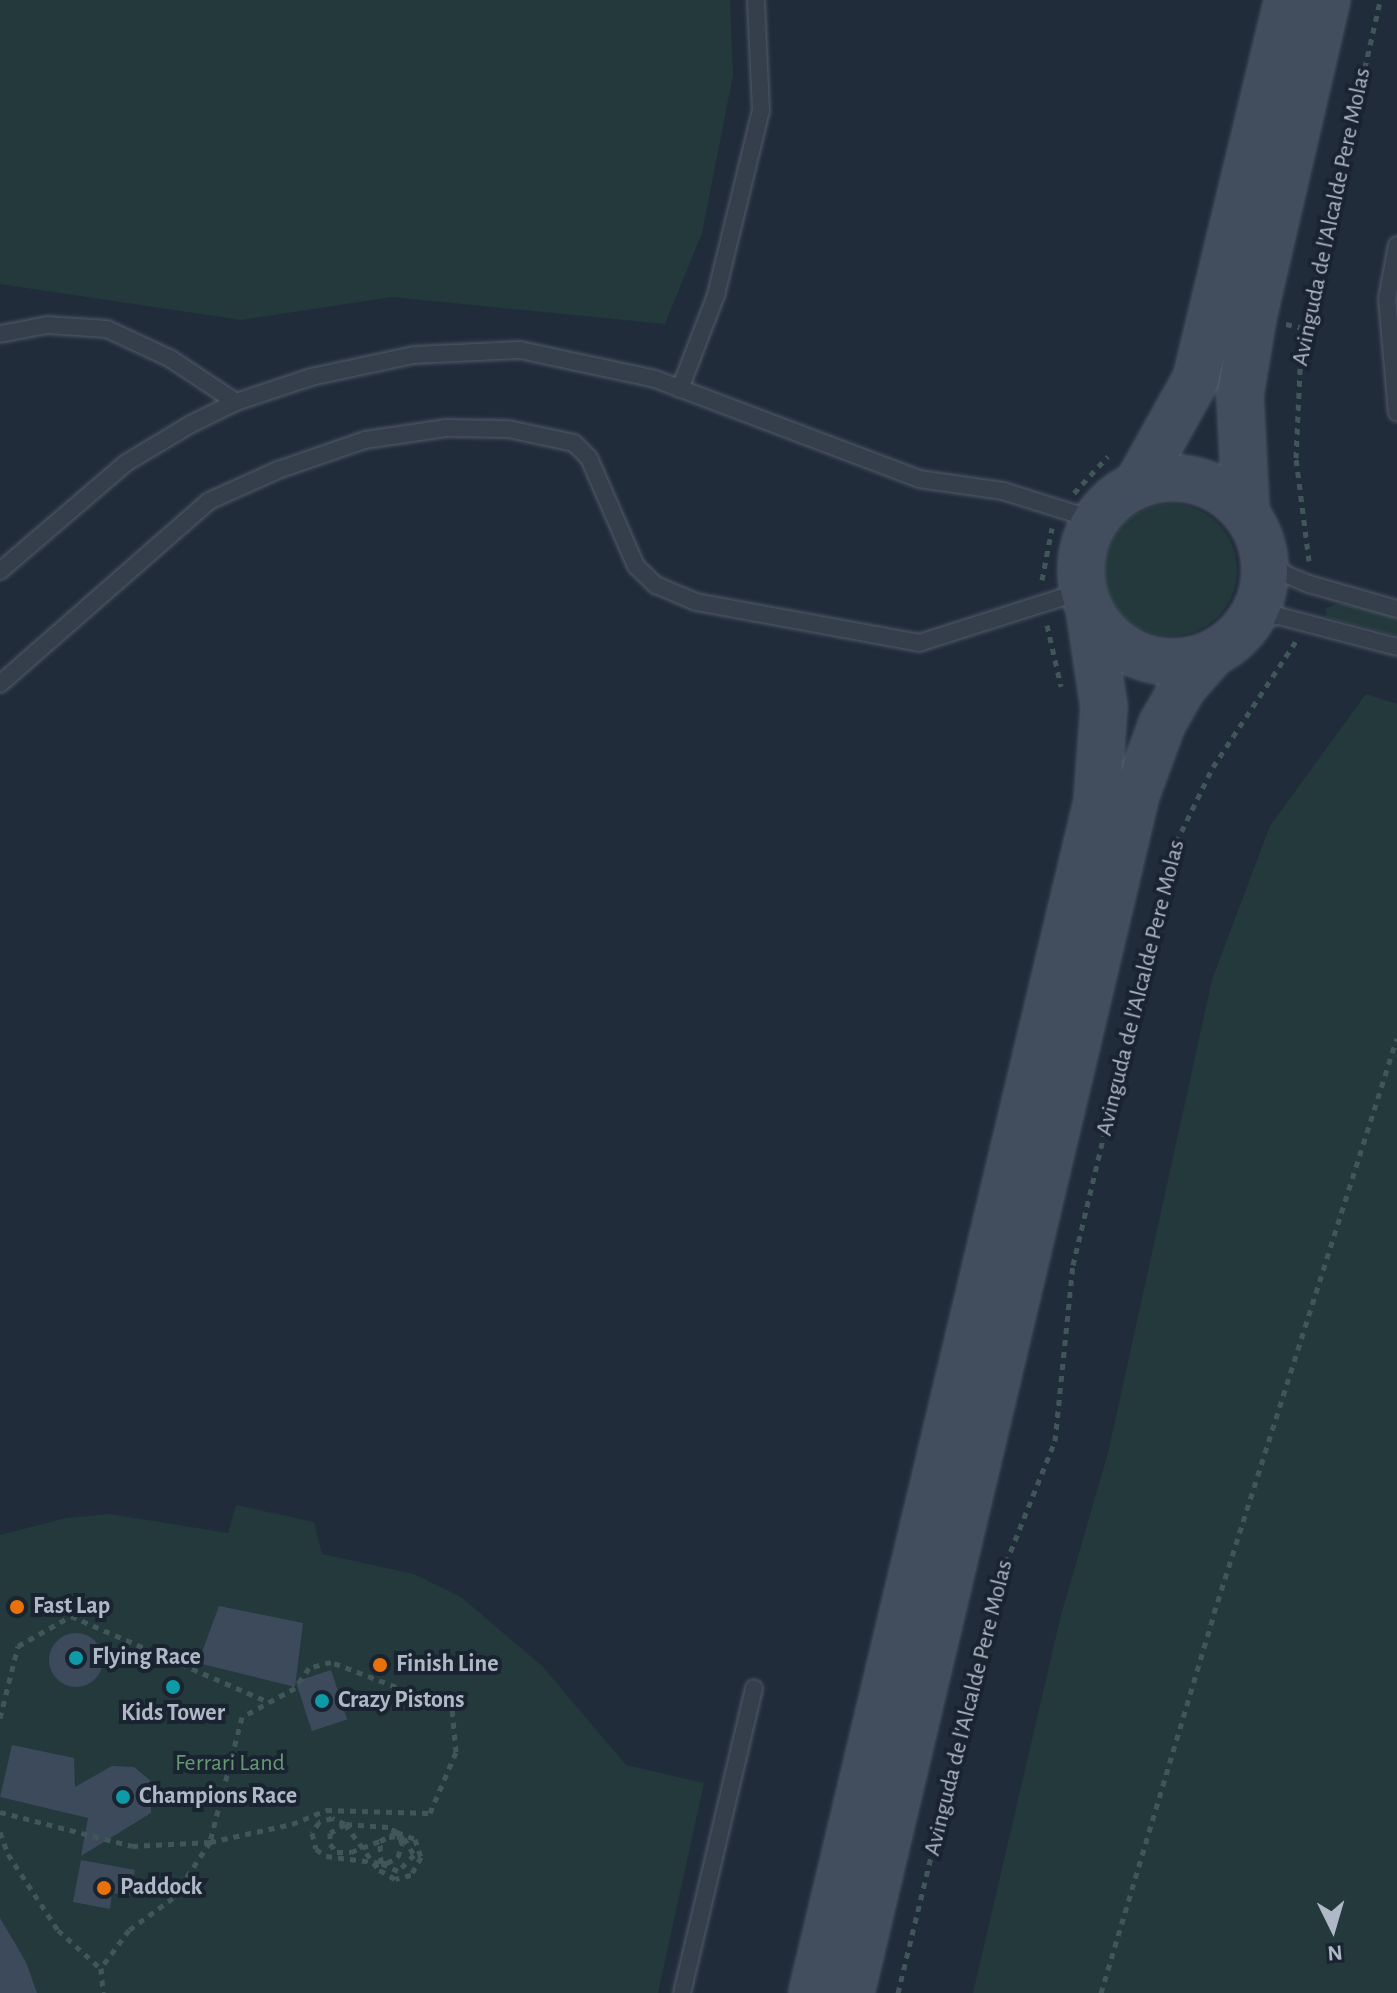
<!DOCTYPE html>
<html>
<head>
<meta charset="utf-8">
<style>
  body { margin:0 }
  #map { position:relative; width:1397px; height:1993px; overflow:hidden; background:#212c3b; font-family:"Alegreya Sans",sans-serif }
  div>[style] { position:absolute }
  .green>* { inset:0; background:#23393c }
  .round { border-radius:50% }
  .building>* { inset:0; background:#3d4a5b; transform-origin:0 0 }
  .path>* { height:5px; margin-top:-2.5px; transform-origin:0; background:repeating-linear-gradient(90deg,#405659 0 6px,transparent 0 12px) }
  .roads { filter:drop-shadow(0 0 2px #525b69) drop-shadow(0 0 2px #525b69) }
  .lane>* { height:16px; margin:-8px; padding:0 8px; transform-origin:8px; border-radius:8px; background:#353e4b }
  .secondary>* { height:44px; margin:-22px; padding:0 22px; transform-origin:22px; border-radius:22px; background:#424d5e }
  .secondary>.ring { margin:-22px; padding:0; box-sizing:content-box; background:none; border:44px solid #424d5e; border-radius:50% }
  .path-bridge>* { height:5px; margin-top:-2.5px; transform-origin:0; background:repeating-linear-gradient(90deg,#405659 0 6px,transparent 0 12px) }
  .dots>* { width:22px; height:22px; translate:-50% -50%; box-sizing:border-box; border:4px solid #1a2330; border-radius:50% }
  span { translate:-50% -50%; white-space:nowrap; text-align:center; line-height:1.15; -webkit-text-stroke:8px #1a2330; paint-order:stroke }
  .street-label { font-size:24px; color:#afb8c7 }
  .poi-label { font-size:24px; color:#afb8c7; font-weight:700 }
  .left { translate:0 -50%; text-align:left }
  .park-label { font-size:24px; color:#669972 }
  .north { position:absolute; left:1293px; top:1889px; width:80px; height:80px; -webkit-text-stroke:6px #1a2330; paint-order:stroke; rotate:175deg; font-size:22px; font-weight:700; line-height:32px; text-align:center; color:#afb8c7 }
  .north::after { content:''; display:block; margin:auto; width:28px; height:36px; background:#afb8c7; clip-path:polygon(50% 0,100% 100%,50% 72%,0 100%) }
</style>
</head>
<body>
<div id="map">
  <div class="green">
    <i style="clip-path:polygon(0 0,730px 0,733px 75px,702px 233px,665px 324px,392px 297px,241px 320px,0 284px)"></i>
    <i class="round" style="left:1105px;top:504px;width:132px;height:132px"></i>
    <i style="clip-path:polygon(1339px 603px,1397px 616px,1397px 636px,1326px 617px,1326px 608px)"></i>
    <i style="clip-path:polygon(1366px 694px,1397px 704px,1397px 1993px,973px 1993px,1061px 1615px,1108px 1453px,1212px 980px,1270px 826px)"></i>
    <i style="clip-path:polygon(236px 1505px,314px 1522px,322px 1554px,414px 1574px,461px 1597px,543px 1667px,626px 1765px,704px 1783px,658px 1993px,0 1993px,0 1535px,66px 1518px,110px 1514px,228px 1533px)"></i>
  </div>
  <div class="building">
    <i style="clip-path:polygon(219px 1606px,303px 1623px,295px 1687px,198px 1663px)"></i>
    <i class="round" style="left:49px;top:1633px;width:54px;height:54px"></i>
    <i style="left:331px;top:1670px;width:52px;height:37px;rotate:72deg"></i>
    <i style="clip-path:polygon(12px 1745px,74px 1758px,75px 1787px,112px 1766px,134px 1767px,151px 1781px,151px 1813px,81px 1856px,88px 1818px,0 1797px)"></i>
    <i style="clip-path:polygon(81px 1860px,135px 1870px,130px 1896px,112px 1893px,110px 1909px,73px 1902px)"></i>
    <i style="clip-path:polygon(0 1918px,26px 1962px,37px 1993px,0 1993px)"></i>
  </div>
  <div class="path">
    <i style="left:1286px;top:324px;width:18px;rotate:13deg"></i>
    <i style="left:1074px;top:493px;width:50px;rotate:-47.4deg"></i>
    <i style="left:1309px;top:561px;width:104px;rotate:-97.2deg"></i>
    <i style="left:1296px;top:458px;width:109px;rotate:-87.4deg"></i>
    <i style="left:1301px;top:349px;width:358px;rotate:-77.2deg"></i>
    <i style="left:1042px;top:580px;width:53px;rotate:-79.1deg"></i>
    <i style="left:1047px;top:625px;width:63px;rotate:77.1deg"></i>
    <i style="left:0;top:1718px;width:74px;rotate:-76deg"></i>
    <i style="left:18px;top:1646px;width:61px;rotate:-29.5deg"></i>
    <i style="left:71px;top:1616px;width:216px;rotate:23.5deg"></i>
    <i style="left:0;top:1812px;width:136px;rotate:14.4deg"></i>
    <i style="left:132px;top:1846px;width:78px;rotate:-2.9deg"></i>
    <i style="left:210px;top:1842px;width:84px;rotate:-12.4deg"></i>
    <i style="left:292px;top:1824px;width:37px;rotate:-22deg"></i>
    <i style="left:326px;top:1810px;width:104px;rotate:1.7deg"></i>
    <i style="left:430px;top:1813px;width:66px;rotate:-66.9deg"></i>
    <i style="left:456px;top:1752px;width:44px;rotate:-95.2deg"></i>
    <i style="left:452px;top:1708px;width:129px;rotate:-159.2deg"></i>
    <i style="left:331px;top:1662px;width:23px;rotate:165deg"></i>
    <i style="left:309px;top:1668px;width:24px;rotate:125deg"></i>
    <i style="left:295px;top:1688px;width:60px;rotate:151.3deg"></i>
    <i style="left:242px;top:1717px;width:129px;rotate:104.4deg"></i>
    <i style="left:210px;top:1842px;width:67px;rotate:123.5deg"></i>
    <i style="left:173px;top:1898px;width:54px;rotate:144deg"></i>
    <i style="left:129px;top:1930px;width:47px;rotate:126.4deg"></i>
    <i style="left:101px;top:1968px;width:25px;rotate:85deg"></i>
    <i style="left:345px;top:1824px;width:14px;rotate:-155deg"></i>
    <i style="left:332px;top:1818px;width:14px;rotate:163deg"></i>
    <i style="left:319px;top:1822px;width:13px;rotate:122deg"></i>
    <i style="left:312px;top:1833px;width:16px;rotate:76deg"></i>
    <i style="left:316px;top:1849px;width:12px;rotate:35deg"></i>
    <i style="left:326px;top:1856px;width:55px;rotate:7.3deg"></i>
    <i style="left:381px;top:1863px;width:6px"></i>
    <i style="left:387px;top:1863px;width:13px;rotate:-29deg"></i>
    <i style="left:398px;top:1857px;width:14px;rotate:-73deg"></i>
    <i style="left:402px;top:1844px;width:7px;rotate:-106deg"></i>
    <i style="left:400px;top:1837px;width:6px;rotate:-121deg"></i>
    <i style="left:397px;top:1832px;width:10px;rotate:-151deg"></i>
    <i style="left:388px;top:1827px;width:43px;rotate:-176deg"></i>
    <i style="left:345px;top:1824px;width:17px;rotate:149deg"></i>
    <i style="left:330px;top:1833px;width:11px;rotate:90deg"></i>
    <i style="left:330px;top:1844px;width:11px;rotate:49deg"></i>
    <i style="left:337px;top:1852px;width:14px"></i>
    <i style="left:351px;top:1852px;width:31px;rotate:-21deg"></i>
    <i style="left:380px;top:1841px;width:10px;rotate:-24deg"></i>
    <i style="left:389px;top:1837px;width:8px;rotate:-7deg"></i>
    <i style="left:397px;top:1836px;width:3px;rotate:18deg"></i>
    <i style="left:400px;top:1837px;width:4px;rotate:14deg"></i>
    <i style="left:404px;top:1838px;width:20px;rotate:60deg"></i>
    <i style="left:414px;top:1855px;width:23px;rotate:135deg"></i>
    <i style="left:398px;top:1871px;width:19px;rotate:-155deg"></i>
    <i style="left:381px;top:1863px;width:22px;rotate:-93deg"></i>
    <i style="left:380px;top:1841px;width:19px;rotate:-28deg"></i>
    <i style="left:397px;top:1832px;width:19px;rotate:21deg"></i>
    <i style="left:415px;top:1839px;width:19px;rotate:72deg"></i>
    <i style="left:421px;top:1857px;width:21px;rotate:119deg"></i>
    <i style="left:411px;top:1875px;width:16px;rotate:166deg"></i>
    <i style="left:395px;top:1879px;width:20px;rotate:-150deg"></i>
    <i style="left:0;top:1832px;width:23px;rotate:70deg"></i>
    <i style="left:8px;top:1854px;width:91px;rotate:56.7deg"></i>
    <i style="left:58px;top:1930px;width:57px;rotate:42.1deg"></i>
    <i style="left:898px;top:1993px;width:420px;rotate:-76.4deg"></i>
    <i style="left:997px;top:1585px;width:155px;rotate:-68.1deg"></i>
    <i style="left:1055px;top:1441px;width:177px;rotate:-84.2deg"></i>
    <i style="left:1073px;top:1265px;width:423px;rotate:-76.6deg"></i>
    <i style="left:1171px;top:853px;width:96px;rotate:-64deg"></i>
    <i style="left:1213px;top:767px;width:151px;rotate:-56.6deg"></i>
    <i style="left:1101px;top:1993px;width:396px;rotate:-73.4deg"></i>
    <i style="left:1214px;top:1613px;width:603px;rotate:-72.35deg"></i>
  </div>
  <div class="roads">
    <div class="lane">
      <i style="left:1397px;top:245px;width:55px;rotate:100.5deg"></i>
      <i style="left:1387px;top:299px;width:114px;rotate:85deg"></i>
      <i style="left:0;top:334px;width:48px;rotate:-10.8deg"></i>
      <i style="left:47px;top:325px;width:60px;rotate:3.8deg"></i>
      <i style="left:107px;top:329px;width:71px;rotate:25.1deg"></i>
      <i style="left:171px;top:359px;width:78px;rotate:33.5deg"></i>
      <i style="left:680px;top:389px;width:101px;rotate:-69deg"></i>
      <i style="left:716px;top:295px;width:189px;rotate:-76.3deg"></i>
      <i style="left:761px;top:111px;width:111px;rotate:-92.6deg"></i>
      <i style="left:1265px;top:556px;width:27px;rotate:42deg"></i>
      <i style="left:1285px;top:574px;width:26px;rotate:23deg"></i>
      <i style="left:1309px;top:584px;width:91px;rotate:15.9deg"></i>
      <i style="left:0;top:571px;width:166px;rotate:-40.6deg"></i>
      <i style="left:126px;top:463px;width:76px;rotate:-31deg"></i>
      <i style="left:191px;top:424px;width:50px;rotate:-26.1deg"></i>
      <i style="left:236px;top:402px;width:79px;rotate:-18.4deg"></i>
      <i style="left:311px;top:377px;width:105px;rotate:-12.1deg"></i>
      <i style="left:414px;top:355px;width:106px;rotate:-2.7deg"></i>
      <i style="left:520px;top:350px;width:138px;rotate:12.1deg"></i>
      <i style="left:655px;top:379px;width:282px;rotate:20.7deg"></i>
      <i style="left:919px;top:479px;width:85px;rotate:8.1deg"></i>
      <i style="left:1003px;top:491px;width:96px;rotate:17.5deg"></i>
      <i style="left:1252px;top:618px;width:27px;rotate:-4deg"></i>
      <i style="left:1279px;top:616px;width:122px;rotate:14.7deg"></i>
      <i style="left:0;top:684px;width:278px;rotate:-41.2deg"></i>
      <i style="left:209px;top:501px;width:76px;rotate:-24.2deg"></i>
      <i style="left:278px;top:470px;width:92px;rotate:-19deg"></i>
      <i style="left:365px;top:440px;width:82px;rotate:-8.4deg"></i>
      <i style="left:446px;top:428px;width:62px;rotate:0.9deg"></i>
      <i style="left:508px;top:429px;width:67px;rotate:12deg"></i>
      <i style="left:574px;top:443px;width:21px;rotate:45deg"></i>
      <i style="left:589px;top:458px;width:118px;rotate:66.5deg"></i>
      <i style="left:636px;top:566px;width:28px;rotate:44deg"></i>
      <i style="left:656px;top:585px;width:43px;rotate:23deg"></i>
      <i style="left:696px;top:602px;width:227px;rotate:10.4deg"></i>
      <i style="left:919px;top:643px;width:171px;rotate:-17.7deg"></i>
      <i style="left:682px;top:1993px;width:313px;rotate:-76.7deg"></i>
    </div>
    <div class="secondary">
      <i class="ring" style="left:1081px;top:478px;width:140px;height:140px"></i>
      <i style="left:1137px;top:485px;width:121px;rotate:-60.9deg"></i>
      <i style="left:1196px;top:379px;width:390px;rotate:-76.4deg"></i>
      <i style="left:1246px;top:513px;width:118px;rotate:-92.9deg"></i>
      <i style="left:1240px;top:395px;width:79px;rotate:-80.5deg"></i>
      <i style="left:1253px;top:317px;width:326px;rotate:-76.9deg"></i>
      <i style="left:812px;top:1993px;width:1225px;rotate:-76.54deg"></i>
      <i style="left:1097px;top:802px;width:95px;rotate:-85.8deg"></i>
      <i style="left:1104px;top:707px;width:100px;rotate:-98.6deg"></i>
      <i style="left:851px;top:1993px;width:1231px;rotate:-76.62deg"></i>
      <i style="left:1136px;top:795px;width:76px;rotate:-69.9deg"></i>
      <i style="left:1162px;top:724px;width:43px;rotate:-60.4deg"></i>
      <i style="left:1183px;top:687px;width:44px;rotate:-48.7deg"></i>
    </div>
  </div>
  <div class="path-bridge">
    <i style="left:345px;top:1824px;width:56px;rotate:53.7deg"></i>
  </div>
  <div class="dots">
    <i style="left:17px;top:1607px;background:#e8710a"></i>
    <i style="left:76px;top:1658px;background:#0f9aa8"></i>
    <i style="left:380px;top:1665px;background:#e8710a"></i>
    <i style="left:173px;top:1687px;background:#0f9aa8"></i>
    <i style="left:322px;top:1701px;background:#0f9aa8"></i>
    <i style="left:123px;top:1797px;background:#0f9aa8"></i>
    <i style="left:104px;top:1888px;background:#e8710a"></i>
  </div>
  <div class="street-label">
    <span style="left:1332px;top:217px;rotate:-78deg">Avinguda de l'Alcalde Pere Molas</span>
    <span style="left:1141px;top:988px;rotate:-76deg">Avinguda de l'Alcalde Pere Molas</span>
    <span style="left:969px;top:1708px;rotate:-76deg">Avinguda de l'Alcalde Pere Molas</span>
  </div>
  <div class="poi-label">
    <span class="left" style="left:33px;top:1607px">Fast Lap</span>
    <span class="left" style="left:92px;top:1658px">Flying Race</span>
    <span class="left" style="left:396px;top:1665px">Finish Line</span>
    <span class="left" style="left:338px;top:1701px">Crazy Pistons</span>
    <span style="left:173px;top:1714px">Kids Tower</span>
    <span class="left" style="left:139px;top:1797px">Champions Race</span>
    <span class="left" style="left:120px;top:1888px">Paddock</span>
  </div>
  <div class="park-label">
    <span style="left:230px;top:1764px">Ferrari Land</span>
  </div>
  <div class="north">N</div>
</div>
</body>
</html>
